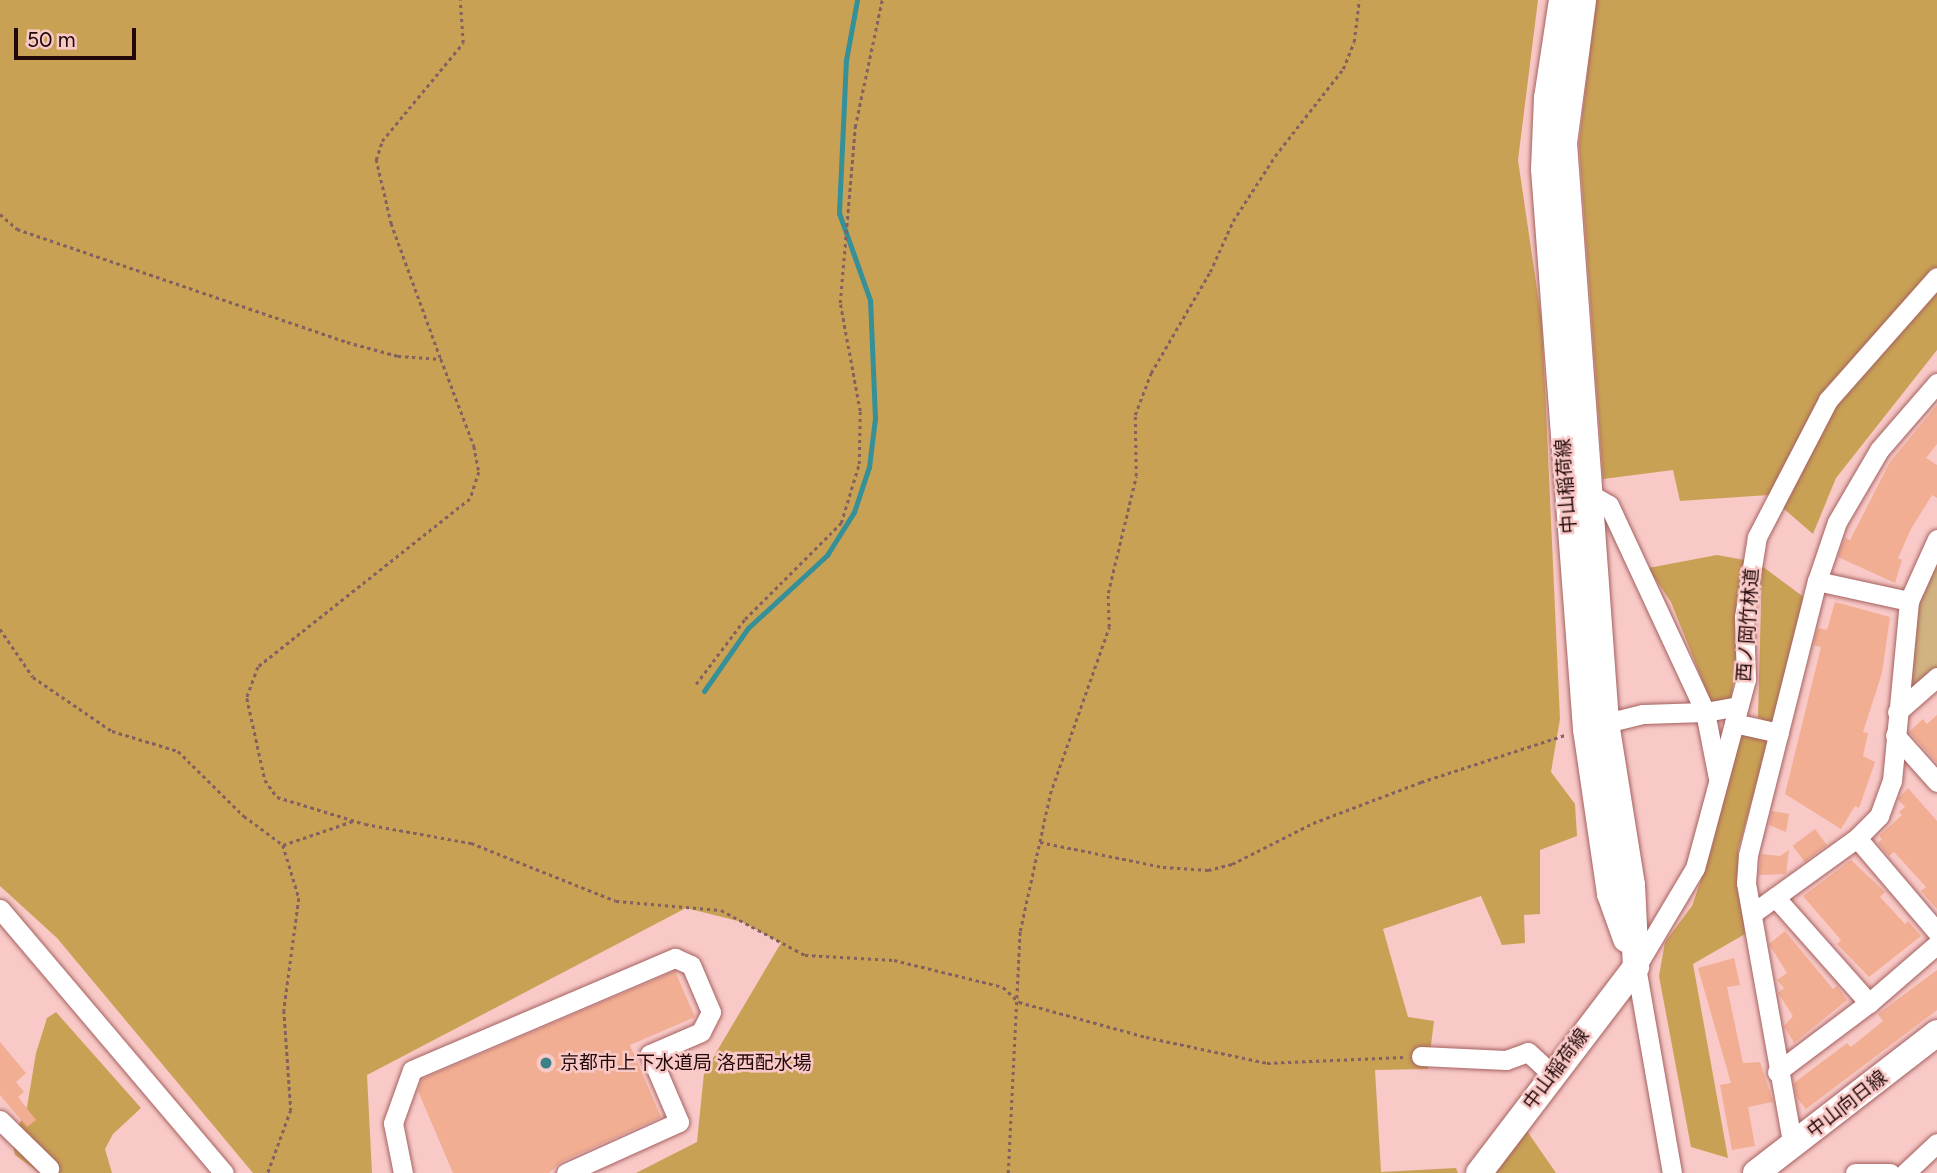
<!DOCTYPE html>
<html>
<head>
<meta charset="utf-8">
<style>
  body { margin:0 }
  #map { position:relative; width:1937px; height:1173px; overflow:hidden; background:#f8c9c7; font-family:Figtree,"Noto Sans JP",sans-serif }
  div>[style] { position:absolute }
  .green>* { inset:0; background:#d0b380 }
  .forest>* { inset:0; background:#c9a155 }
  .stream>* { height:5px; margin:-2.5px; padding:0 2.5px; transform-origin:2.5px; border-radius:2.5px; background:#359097 }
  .building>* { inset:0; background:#f2ae93; transform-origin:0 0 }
  .path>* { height:2.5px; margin-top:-1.25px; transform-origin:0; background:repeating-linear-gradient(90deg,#84605f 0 3.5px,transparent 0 7px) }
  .roads { filter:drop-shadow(0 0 2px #a5615f) drop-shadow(0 0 2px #a5615f) }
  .minor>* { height:19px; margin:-9.5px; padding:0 9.5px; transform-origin:9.5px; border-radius:9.5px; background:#fff }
  .major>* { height:26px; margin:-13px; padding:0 13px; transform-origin:13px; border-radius:13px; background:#fff }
  .dots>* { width:19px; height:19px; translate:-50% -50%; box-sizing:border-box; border:4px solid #f8c9c7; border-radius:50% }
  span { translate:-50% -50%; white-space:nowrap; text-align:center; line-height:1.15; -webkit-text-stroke:5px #f8c9c7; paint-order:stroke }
  .street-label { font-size:19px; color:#220808 }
  .poi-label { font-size:19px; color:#220808 }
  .left { translate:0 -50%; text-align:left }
  .scale { position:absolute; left:14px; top:28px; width:122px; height:32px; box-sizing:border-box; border:4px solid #220808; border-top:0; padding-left:9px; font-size:21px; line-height:24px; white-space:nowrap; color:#220808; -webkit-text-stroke:5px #f8c9c7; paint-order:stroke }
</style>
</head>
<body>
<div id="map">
  <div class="green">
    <i style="clip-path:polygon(1937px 551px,1937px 669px,1908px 695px,1910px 599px)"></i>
  </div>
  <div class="forest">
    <i style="clip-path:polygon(0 0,1538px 0,1518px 160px,1542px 323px,1560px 719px,1551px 772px,1575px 804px,1577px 836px,1540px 850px,1540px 914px,1524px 915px,1525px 943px,1502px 945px,1481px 896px,1383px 929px,1408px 1017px,1434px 1021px,1428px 1069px,1375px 1070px,1381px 1172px,1456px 1168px,1458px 1173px,636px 1173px,697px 1142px,704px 1073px,781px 943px,742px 922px,686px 908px,367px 1075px,372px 1173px,253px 1173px,57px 938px,0 886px)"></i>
    <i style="clip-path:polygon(1596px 0,1937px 0,1937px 350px,1836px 478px,1813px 534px,1768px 495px,1680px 501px,1673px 470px,1603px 479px,1579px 144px)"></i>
    <i style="clip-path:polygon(1717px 555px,1750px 561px,1731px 699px,1711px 702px,1671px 602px,1648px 568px)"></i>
    <i style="clip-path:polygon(1762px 566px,1805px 598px,1773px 726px,1758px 717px)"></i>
    <i style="clip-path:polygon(1739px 733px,1769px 739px,1738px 850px,1745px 934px,1693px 964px,1728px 1158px,1691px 1147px,1659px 976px,1665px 942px,1692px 906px,1711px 851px)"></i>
    <i style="clip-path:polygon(56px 1012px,141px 1108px,113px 1134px,105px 1149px,112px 1173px,40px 1173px,15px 1155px,12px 1141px,27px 1107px,36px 1053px,47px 1018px)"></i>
    <i style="clip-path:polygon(1527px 1131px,1556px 1173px,1485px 1173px)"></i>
  </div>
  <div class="stream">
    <i style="left:704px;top:691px;width:77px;rotate:-55.1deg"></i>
    <i style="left:748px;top:628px;width:108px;rotate:-42.7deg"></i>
    <i style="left:827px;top:555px;width:51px;rotate:-57.9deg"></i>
    <i style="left:854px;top:512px;width:47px;rotate:-71.6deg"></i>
    <i style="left:869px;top:467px;width:49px;rotate:-83deg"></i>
    <i style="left:875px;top:418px;width:118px;rotate:-92.4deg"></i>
    <i style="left:870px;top:300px;width:92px;rotate:-109.6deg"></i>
    <i style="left:839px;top:213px;width:153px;rotate:-87.4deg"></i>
    <i style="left:846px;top:60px;width:61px;rotate:-79.6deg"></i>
  </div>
  <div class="building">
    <i style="clip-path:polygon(1937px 405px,1937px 444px,1926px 458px,1937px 465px,1937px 498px,1932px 495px,1911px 529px,1898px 558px,1902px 560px,1895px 583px,1838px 557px,1845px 538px,1850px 540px,1890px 462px)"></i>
    <i style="clip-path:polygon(1835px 602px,1890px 617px,1882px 673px,1863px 732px,1868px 733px,1863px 756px,1875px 762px,1859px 808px,1855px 806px,1841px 829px,1785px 794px,1821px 647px,1814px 645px,1815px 638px,1818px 628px,1827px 630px)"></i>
    <i style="clip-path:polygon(1937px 715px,1937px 763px,1909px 732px,1923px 719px,1927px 724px)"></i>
    <i style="clip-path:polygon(1908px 788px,1937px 821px,1937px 909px,1921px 891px,1926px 887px,1894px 852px,1889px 856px,1878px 843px,1882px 839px,1879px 836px,1902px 815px,1899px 812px,1905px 807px,1898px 799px)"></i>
    <i style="clip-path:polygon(1772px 811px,1789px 814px,1786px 832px,1769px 825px)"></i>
    <i style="left:1815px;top:829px;width:20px;height:28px;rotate:53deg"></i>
    <i style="clip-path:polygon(1789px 850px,1786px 874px,1759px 875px,1761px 854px,1780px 856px)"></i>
    <i style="clip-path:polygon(1851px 860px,1885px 892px,1880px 897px,1905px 924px,1908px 921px,1921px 936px,1869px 977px,1837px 944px,1841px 940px,1803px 896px)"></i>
    <i style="clip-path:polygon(1785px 931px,1833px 989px,1837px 986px,1847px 1000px,1794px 1043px,1784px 1026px,1793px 1016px,1778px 993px,1784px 988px,1777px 980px,1787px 973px,1769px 944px)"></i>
    <i style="clip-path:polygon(1734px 958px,1740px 985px,1727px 987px,1743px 1063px,1760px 1062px,1773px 1102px,1748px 1107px,1755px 1146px,1732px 1150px,1720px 1085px,1731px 1083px,1698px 968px)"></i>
    <i style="clip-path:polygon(1937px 970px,1937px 1010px,1806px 1109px,1797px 1098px,1794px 1083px,1847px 1043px,1851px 1047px,1883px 1021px,1878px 1014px)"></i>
    <i style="clip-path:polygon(675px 971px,695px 1017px,630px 1045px,661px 1117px,561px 1162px,549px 1173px,453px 1173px,418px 1091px,422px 1079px)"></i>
    <i style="clip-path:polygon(0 1042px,26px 1073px,16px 1082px,24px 1092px,18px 1097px,36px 1120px,27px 1127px,0 1095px)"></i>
  </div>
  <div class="path">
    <i style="left:0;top:214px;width:23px;rotate:41deg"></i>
    <i style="left:17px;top:229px;width:349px;rotate:18.9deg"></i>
    <i style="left:347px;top:342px;width:53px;rotate:15.4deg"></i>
    <i style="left:398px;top:356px;width:43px;rotate:4deg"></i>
    <i style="left:441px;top:359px;width:93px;rotate:69.2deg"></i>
    <i style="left:474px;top:446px;width:26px;rotate:79deg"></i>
    <i style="left:479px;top:472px;width:28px;rotate:108deg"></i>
    <i style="left:470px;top:499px;width:270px;rotate:141.6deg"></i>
    <i style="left:258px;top:667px;width:33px;rotate:110deg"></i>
    <i style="left:247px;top:698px;width:84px;rotate:77.6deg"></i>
    <i style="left:265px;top:780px;width:21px;rotate:55deg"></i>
    <i style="left:277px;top:797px;width:92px;rotate:17.1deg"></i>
    <i style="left:365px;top:824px;width:108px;rotate:10.2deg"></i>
    <i style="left:471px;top:843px;width:156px;rotate:21.8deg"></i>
    <i style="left:616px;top:901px;width:105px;rotate:4.9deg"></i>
    <i style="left:721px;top:910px;width:95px;rotate:28.2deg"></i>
    <i style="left:805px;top:955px;width:89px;rotate:3.2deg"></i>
    <i style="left:894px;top:960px;width:112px;rotate:13.9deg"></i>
    <i style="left:1003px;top:987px;width:22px;rotate:43deg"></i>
    <i style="left:1019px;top:1002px;width:132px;rotate:15.4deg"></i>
    <i style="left:1146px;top:1037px;width:124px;rotate:12.1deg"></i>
    <i style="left:1267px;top:1063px;width:137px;rotate:-2.5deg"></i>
    <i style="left:440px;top:358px;width:143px;rotate:-110.1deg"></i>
    <i style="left:391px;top:224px;width:66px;rotate:-103.2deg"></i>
    <i style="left:376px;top:160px;width:20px;rotate:-72deg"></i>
    <i style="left:382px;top:141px;width:127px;rotate:-50.4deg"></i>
    <i style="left:463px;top:43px;width:43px;rotate:-94deg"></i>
    <i style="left:0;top:629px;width:58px;rotate:55.5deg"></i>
    <i style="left:33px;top:677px;width:96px;rotate:34.4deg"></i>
    <i style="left:112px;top:731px;width:69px;rotate:16.9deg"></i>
    <i style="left:178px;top:751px;width:93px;rotate:44.6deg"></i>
    <i style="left:244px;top:816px;width:49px;rotate:36.6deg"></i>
    <i style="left:283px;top:845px;width:55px;rotate:73.2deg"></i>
    <i style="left:299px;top:898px;width:113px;rotate:97.6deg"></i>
    <i style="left:284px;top:1010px;width:100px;rotate:86deg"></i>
    <i style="left:291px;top:1110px;width:67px;rotate:110.1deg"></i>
    <i style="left:696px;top:684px;width:81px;rotate:-53deg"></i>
    <i style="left:745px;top:619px;width:136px;rotate:-45deg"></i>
    <i style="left:841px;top:523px;width:62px;rotate:-73deg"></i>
    <i style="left:859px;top:464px;width:53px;rotate:-88.9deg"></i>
    <i style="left:860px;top:411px;width:110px;rotate:-100.5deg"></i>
    <i style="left:840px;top:303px;width:177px;rotate:-85.1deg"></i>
    <i style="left:855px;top:127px;width:130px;rotate:-78deg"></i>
    <i style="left:1040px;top:842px;width:126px;rotate:11.5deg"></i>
    <i style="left:1163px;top:867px;width:45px;rotate:3.8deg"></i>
    <i style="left:1208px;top:870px;width:25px;rotate:-14deg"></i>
    <i style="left:1232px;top:864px;width:91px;rotate:-26.8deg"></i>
    <i style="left:1313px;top:823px;width:116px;rotate:-20.8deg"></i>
    <i style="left:1421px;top:782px;width:151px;rotate:-18.1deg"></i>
    <i style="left:283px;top:845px;width:74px;rotate:-18.9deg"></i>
    <i style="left:1008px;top:1173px;width:242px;rotate:-87.2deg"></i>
    <i style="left:1020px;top:931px;width:140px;rotate:-77.6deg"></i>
    <i style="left:1050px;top:794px;width:177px;rotate:-70.5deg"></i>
    <i style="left:1109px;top:627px;width:34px;rotate:-92deg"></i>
    <i style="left:1108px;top:593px;width:120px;rotate:-76.5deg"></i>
    <i style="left:1136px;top:476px;width:61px;rotate:-90.9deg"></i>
    <i style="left:1135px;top:415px;width:45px;rotate:-69.1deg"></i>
    <i style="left:1151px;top:373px;width:117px;rotate:-59.7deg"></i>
    <i style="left:1210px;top:272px;width:56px;rotate:-65.7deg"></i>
    <i style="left:1233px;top:221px;width:77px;rotate:-57.1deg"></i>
    <i style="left:1275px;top:156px;width:110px;rotate:-52deg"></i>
    <i style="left:1343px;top:69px;width:29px;rotate:-68deg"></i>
    <i style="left:1354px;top:42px;width:42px;rotate:-83.2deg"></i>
  </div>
  <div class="roads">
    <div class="minor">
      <i style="left:1588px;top:493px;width:24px;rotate:30deg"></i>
      <i style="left:1609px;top:505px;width:228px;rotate:65.1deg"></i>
      <i style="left:1705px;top:712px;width:67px;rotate:78.9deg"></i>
      <i style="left:1817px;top:581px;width:94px;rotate:12.3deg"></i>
      <i style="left:1897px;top:712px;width:53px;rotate:-41.2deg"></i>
      <i style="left:1734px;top:723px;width:46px;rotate:12.5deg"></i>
      <i style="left:1594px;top:726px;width:50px;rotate:-13.8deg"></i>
      <i style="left:1643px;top:714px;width:62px;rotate:-1.8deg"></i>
      <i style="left:1705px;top:712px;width:34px;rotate:-10deg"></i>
      <i style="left:1895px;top:735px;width:63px;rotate:48.2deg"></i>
      <i style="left:1857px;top:838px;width:123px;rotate:49.6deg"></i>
      <i style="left:1775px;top:897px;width:142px;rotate:48.4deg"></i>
      <i style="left:0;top:909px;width:346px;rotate:49.7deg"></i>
      <i style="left:1753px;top:913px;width:128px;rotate:-35.8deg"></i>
      <i style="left:1857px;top:838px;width:31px;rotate:-45deg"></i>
      <i style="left:1879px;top:816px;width:37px;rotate:-70deg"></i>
      <i style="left:1892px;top:781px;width:181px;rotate:-84.6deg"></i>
      <i style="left:1909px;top:601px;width:68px;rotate:-65.7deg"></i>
      <i style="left:1421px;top:1056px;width:85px;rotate:2.7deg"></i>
      <i style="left:1506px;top:1060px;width:23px;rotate:-20deg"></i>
      <i style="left:1528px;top:1052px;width:33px;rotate:43deg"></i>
      <i style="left:1777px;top:1072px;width:115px;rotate:-36.9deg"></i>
      <i style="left:1869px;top:1003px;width:90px;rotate:-40.9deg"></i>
      <i style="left:0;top:1120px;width:69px;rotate:44.4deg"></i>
      <i style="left:1793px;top:1147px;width:268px;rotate:-100.1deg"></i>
      <i style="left:1746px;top:883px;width:28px;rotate:-86deg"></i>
      <i style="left:1748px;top:855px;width:283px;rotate:-75.9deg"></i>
      <i style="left:1817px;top:581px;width:62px;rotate:-71.3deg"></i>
      <i style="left:1837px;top:522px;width:83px;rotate:-59.7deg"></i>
      <i style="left:1879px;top:450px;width:89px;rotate:-49.1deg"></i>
      <i style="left:403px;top:1173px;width:51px;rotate:-101.3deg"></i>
      <i style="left:393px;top:1123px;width:56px;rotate:-70.3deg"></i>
      <i style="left:412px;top:1070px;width:286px;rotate:-23.1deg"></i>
      <i style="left:675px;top:958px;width:17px;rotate:24deg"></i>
      <i style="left:691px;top:965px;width:51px;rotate:66.9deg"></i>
      <i style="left:711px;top:1012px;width:22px;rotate:117deg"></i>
      <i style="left:701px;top:1032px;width:56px;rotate:156.7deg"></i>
      <i style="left:650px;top:1054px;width:74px;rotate:66.9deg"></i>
      <i style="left:679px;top:1122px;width:124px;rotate:155.7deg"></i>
      <i style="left:1672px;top:1173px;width:209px;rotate:-99.9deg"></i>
      <i style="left:1636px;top:967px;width:115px;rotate:-59.2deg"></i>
      <i style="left:1695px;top:868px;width:196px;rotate:-74.9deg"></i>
      <i style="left:1746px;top:679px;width:62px;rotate:-91.8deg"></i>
      <i style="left:1744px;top:617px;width:81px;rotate:-80.8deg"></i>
      <i style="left:1757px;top:537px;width:154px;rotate:-62.6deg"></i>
      <i style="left:1828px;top:400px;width:164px;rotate:-48.5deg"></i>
      <i style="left:1855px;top:1173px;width:35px"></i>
      <i style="left:1905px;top:1173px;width:44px;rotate:-43.2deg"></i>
    </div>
    <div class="major">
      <i style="left:1562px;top:0;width:99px;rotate:98.7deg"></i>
      <i style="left:1547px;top:98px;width:71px;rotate:92.4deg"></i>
      <i style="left:1544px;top:169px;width:562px;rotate:85.71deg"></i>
      <i style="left:1586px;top:729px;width:167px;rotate:81.7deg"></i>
      <i style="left:1610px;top:894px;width:48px;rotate:70.4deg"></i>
      <i style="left:1479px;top:1173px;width:259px;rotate:-52.7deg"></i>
      <i style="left:1636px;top:967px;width:82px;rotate:-92.8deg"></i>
      <i style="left:1632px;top:885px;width:165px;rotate:-99.1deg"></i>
      <i style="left:1606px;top:722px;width:581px;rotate:-94.15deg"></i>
      <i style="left:1564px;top:143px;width:144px;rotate:-82.4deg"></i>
      <i style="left:1756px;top:1173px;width:229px;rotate:-37.7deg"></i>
    </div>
  </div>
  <div class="dots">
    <i style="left:546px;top:1063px;background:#3a8287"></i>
  </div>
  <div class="street-label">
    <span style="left:1566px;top:486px;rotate:-94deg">中山稲荷線</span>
    <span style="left:1748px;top:625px;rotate:-86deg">西ノ岡竹林道</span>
    <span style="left:1556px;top:1069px;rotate:-53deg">中山稲荷線</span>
    <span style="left:1847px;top:1104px;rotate:-38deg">中山向日線</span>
  </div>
  <div class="poi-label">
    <span class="left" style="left:560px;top:1063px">京都市上下水道局 洛西配水場</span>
  </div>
  <div class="scale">50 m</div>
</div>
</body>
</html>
